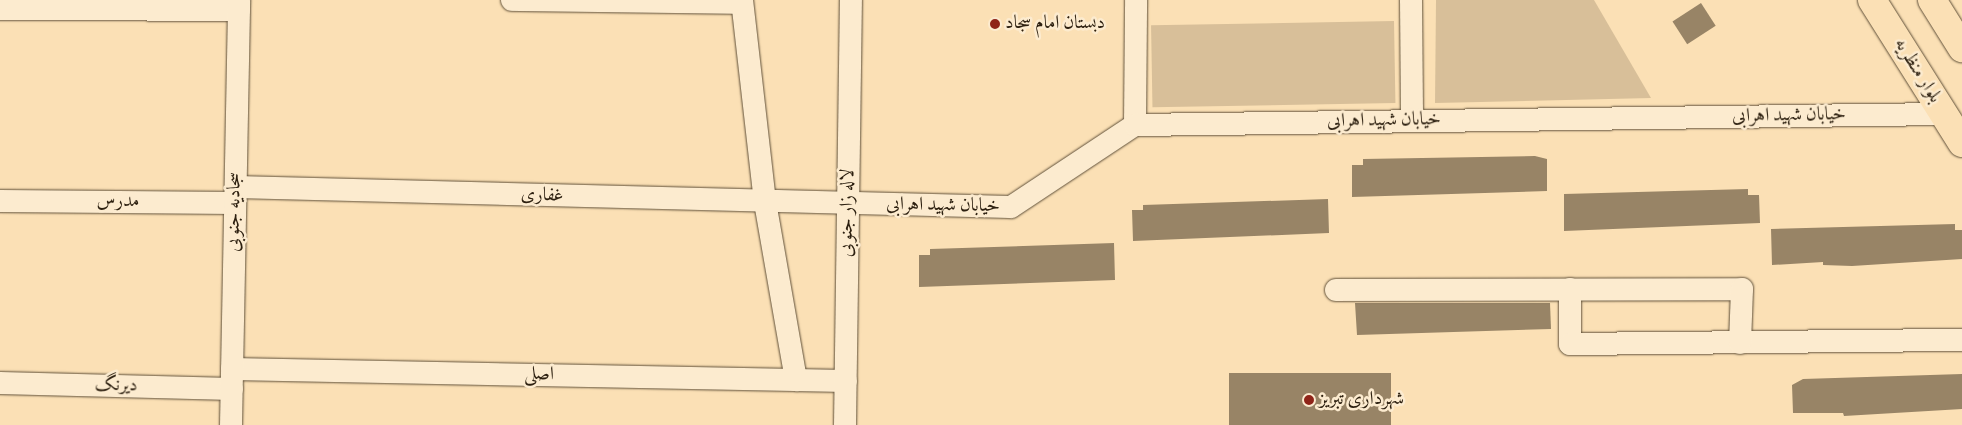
<!DOCTYPE html>
<html>
<head>
<meta charset="utf-8">
<style>
  body { margin:0 }
  #map { position:relative; width:1962px; height:425px; overflow:hidden; background:#fbe0b5; font-family:Vollkorn,Amiri,serif }
  div>[style] { position:absolute }
  .green>* { inset:0; background:#d8bf99; transform-origin:0 0 }
  .building>* { inset:0; background:#988466; transform-origin:0 0 }
  .roads { filter:drop-shadow(0 0 1px #605039) drop-shadow(0 0 1px #605039) }
  .minor>* { height:22px; margin:-11px; padding:0 11px; transform-origin:11px; border-radius:11px; background:#fcebcf }
  .major>* { height:28px; margin:-14px; padding:0 14px; transform-origin:14px; border-radius:14px; background:#fbe0b5 }
  .dots>* { width:14px; height:14px; translate:-50% -50%; box-sizing:border-box; border:2px solid #fcebcf; border-radius:50% }
  span { translate:-50% -50%; white-space:nowrap; text-align:center; line-height:1.15; -webkit-text-stroke:5px #fcebcf; paint-order:stroke }
  .poi-label { font-size:19px; color:#2d2010 }
  .left { translate:0 -50%; text-align:left }
  .street-label { font-size:19px; color:#2d2010 }
</style>
</head>
<body>
<div id="map">
  <div class="green">
    <i style="clip-path:polygon(1436px 0,1594px 0,1651px 98px,1435px 103px)"></i>
    <i style="left:1394px;top:21px;width:82px;height:243px;rotate:89deg"></i>
  </div>
  <div class="building">
    <i style="left:1701px;top:3px;width:27px;height:34px;rotate:57deg"></i>
    <i style="clip-path:polygon(1535px 156px,1547px 159px,1547px 191px,1352px 197px,1352px 165px,1363px 165px,1363px 159px)"></i>
    <i style="clip-path:polygon(1748px 189px,1748px 195px,1759px 195px,1760px 223px,1564px 231px,1564px 194px)"></i>
    <i style="clip-path:polygon(1328px 199px,1329px 233px,1133px 241px,1132px 210px,1143px 210px,1143px 205px)"></i>
    <i style="clip-path:polygon(1955px 224px,1955px 230px,1962px 230px,1962px 259px,1852px 266px,1823px 265px,1823px 262px,1772px 265px,1771px 229px)"></i>
    <i style="clip-path:polygon(1114px 243px,1115px 280px,919px 287px,919px 255px,930px 255px,930px 249px)"></i>
    <i style="clip-path:polygon(1355px 303px,1550px 303px,1551px 329px,1357px 335px)"></i>
    <i style="left:1229px;top:373px;width:162px;height:52px"></i>
    <i style="clip-path:polygon(1962px 374px,1962px 409px,1844px 416px,1843px 413px,1793px 413px,1792px 385px,1803px 379px)"></i>
  </div>
  <div class="roads">
    <div class="minor">
      <i style="left:512px;top:0;width:230px;rotate:0.7deg"></i>
      <i style="left:742px;top:0;width:203px;rotate:83.5deg"></i>
      <i style="left:765px;top:202px;width:181px;rotate:80.1deg"></i>
      <i style="left:1411px;top:0;width:121px;rotate:89.5deg"></i>
      <i style="left:0;top:9px;width:239px;rotate:0.2deg"></i>
      <i style="left:1135px;top:125px;width:125px;rotate:-89.5deg"></i>
      <i style="left:236px;top:187px;width:775px;rotate:1.48deg"></i>
      <i style="left:1011px;top:207px;width:149px;rotate:-33.5deg"></i>
      <i style="left:1135px;top:125px;width:809px;rotate:-0.78deg"></i>
      <i style="left:0;top:201px;width:235px;rotate:0.5deg"></i>
      <i style="left:1570px;top:289px;width:55px;rotate:90deg"></i>
      <i style="left:1570px;top:344px;width:392px;rotate:-0.6deg"></i>
      <i style="left:1336px;top:290px;width:406px;rotate:-0.1deg"></i>
      <i style="left:1742px;top:289px;width:54px;rotate:92.1deg"></i>
      <i style="left:232px;top:369px;width:614px;rotate:1.12deg"></i>
      <i style="left:0;top:383px;width:232px;rotate:1.5deg"></i>
      <i style="left:231px;top:425px;width:425px;rotate:-88.9deg"></i>
      <i style="left:845px;top:425px;width:425px;rotate:-89.2deg"></i>
    </div>
    <div class="major">
      <i style="left:1872px;top:0;width:169px;rotate:57.8deg"></i>
      <i style="left:1932px;top:0;width:57px;rotate:58deg"></i>
    </div>
  </div>
  <div class="dots">
    <i style="left:995px;top:24px;background:#8f2418"></i>
    <i style="left:1309px;top:400px;background:#8f2418"></i>
  </div>
  <div class="poi-label">
    <span class="left" style="left:1005px;top:24px">دبستان امام سجاد</span>
    <span class="left" style="left:1319px;top:400px">شهرداری تبریز</span>
  </div>
  <div class="street-label">
    <span style="left:1917px;top:71px;rotate:58deg">بلوار منظریه</span>
    <span style="left:1789px;top:116px;rotate:-1deg">خیابان شهید اهرابی</span>
    <span style="left:1384px;top:121px;rotate:-1deg">خیابان شهید اهرابی</span>
    <span style="left:542px;top:196px;rotate:2deg">غفاری</span>
    <span style="left:118px;top:202px">مدرس</span>
    <span style="left:943px;top:206px;rotate:1deg">خیابان شهید اهرابی</span>
    <span style="left:235px;top:212px;rotate:-89deg">سجادیه جنوبی</span>
    <span style="left:848px;top:213px;rotate:-89deg">لاله زار جنوبی</span>
    <span style="left:539px;top:375px;rotate:1deg">اصلی</span>
    <span style="left:116px;top:386px;rotate:1deg">دیرنگ</span>
  </div>
</div>
</body>
</html>
